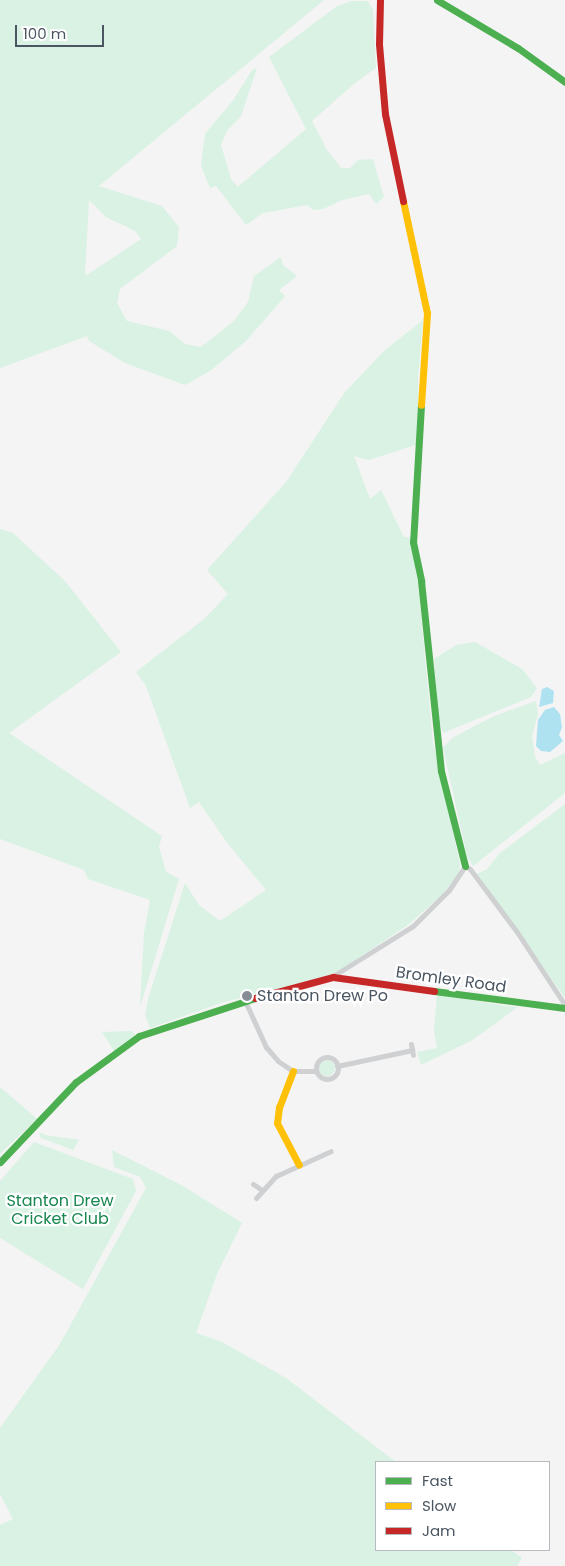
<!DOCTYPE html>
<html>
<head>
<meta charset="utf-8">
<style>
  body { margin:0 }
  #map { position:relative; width:565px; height:1566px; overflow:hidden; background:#f4f4f4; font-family:Poppins,sans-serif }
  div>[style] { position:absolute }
  .green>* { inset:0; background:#d9f2e3 }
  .round { border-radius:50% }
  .water>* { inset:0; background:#aee2f0 }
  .street>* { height:5px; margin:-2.5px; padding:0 2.5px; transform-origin:2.5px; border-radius:2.5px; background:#ced0d2 }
  .street>.ring { margin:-2.5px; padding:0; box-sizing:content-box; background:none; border:5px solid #ced0d2; border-radius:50% }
  .fast>* { height:7px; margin:-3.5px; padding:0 3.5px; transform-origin:3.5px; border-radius:3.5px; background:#4caf50 }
  .slow>* { height:7px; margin:-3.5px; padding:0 3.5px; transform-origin:3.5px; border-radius:3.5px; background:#ffc107 }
  .jam>* { height:7px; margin:-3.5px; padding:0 3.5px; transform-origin:3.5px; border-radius:3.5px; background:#c62828 }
  .dots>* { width:14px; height:14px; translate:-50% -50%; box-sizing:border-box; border:2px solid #fff; border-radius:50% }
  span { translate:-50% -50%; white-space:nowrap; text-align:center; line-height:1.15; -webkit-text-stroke:4.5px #fff; paint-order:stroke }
  .street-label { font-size:16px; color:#4a5661 }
  .poi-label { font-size:16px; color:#4a5661 }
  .left { translate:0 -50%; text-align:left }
  .park-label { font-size:16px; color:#17864f }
  .legend { position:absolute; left:375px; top:1461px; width:175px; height:90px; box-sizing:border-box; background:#fff; border:1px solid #b7bbc0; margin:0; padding:6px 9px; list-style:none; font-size:15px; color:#4a5661 }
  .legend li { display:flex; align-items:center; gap:10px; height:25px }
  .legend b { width:25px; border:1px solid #b7bbc0 }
  .scale { position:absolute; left:15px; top:25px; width:89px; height:22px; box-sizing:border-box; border:2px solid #4a5661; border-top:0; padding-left:6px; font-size:15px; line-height:18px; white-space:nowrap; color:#4a5661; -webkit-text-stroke:4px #fff; paint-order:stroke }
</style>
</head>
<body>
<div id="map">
  <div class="green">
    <i style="clip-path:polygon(evenodd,0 0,324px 0,99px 186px,162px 206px,179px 227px,177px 246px,120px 289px,117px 303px,127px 321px,169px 331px,185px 344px,201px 347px,234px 321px,248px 302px,254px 276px,281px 257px,283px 265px,297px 276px,279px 290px,285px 296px,246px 341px,210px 371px,185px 385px,125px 363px,89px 341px,87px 336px,0 368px,0 0,89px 200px,106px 217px,135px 231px,141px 239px,85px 276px,89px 200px)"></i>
    <i style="clip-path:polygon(352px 1px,368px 1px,373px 10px,376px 68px,355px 83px,312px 121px,327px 150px,341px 168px,350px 168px,358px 160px,373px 159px,384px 197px,376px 204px,369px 194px,342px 200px,323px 209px,313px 210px,307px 205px,263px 213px,246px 225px,216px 186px,210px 188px,201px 166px,205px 134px,234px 99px,252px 70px,257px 68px,241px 116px,227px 131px,221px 145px,231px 179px,238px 187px,306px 129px,269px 57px,337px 6px)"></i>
    <i style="clip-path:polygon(423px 320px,418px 379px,419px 444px,369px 460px,354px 456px,370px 499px,381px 490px,404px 537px,410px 537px,418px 583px,433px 742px,460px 864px,459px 873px,443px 894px,408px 925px,340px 970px,324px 978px,224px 1002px,150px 1028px,145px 1015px,148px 999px,185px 883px,199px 905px,220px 921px,266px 890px,228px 844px,199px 802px,190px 808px,146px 686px,136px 672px,204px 619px,228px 594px,207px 570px,286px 482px,345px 392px,384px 351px)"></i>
    <i style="clip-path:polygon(0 529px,13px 533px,65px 581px,121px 652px,9px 733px,162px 836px,159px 847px,166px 872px,179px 879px,140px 1007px,144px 933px,150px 900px,88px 879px,84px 870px,0 839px)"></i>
    <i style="clip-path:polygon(475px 642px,522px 669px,537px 688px,531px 697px,443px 733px,439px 721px,434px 659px,456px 645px)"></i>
    <i style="clip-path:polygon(536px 701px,538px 714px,532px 736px,535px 757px,540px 765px,565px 753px,565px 793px,473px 866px,467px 856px,443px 748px,452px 738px,494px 716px)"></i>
    <i style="clip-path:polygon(565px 804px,565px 998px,477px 874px,487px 869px,500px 853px)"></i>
    <i style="clip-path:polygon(437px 994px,506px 1006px,518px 1007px,471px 1041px,421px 1065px,417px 1052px,437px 1048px,434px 1031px)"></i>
    <i style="clip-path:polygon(132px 1031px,136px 1036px,114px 1051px,102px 1032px)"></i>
    <i class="round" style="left:319px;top:1060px;width:16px;height:16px"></i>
    <i style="clip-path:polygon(0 1087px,37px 1119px,0 1154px)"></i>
    <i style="clip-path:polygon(39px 1132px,45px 1135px,79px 1140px,73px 1150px,41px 1138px)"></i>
    <i style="clip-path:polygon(34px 1142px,133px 1179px,136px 1191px,83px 1289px,0 1238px,0 1181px)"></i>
    <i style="clip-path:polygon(112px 1150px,183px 1186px,242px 1223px,217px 1274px,196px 1333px,222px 1342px,286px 1378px,396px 1462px,376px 1462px,376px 1550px,511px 1550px,522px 1558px,517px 1566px,0 1566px,0 1525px,13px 1519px,0 1494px,0 1428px,60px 1344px,146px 1188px,140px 1177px,114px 1167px)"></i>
  </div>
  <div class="water">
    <i style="clip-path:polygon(547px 687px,554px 691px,553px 703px,539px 707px,542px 689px)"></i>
    <i style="clip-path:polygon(554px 707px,560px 714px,562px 727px,559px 735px,563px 741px,550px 752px,541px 751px,536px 746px,538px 720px,545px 710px)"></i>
  </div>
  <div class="street">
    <i style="left:333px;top:976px;width:94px;rotate:-32deg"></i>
    <i style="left:413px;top:926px;width:51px;rotate:-45deg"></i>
    <i style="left:449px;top:890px;width:29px;rotate:-56deg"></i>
    <i style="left:465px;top:866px;width:6px;rotate:31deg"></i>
    <i style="left:470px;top:869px;width:79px;rotate:53.3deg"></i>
    <i style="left:517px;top:932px;width:87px;rotate:56.7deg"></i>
    <i style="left:245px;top:1001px;width:51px;rotate:65.5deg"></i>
    <i style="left:266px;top:1047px;width:18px;rotate:49deg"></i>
    <i style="left:278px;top:1061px;width:18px;rotate:34deg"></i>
    <i style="left:293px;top:1071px;width:23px"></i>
    <i style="left:411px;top:1044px;width:11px;rotate:80deg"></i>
    <i class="ring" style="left:316px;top:1057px;width:17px;height:17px"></i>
    <i style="left:337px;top:1066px;width:77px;rotate:-12deg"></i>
    <i style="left:253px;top:1184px;width:11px;rotate:34deg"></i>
    <i style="left:256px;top:1198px;width:30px;rotate:-48deg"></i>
    <i style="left:276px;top:1176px;width:60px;rotate:-24.4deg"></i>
  </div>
  <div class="fast">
    <i style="left:437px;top:0;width:94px;rotate:30.7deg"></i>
    <i style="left:518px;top:48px;width:58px;rotate:35.9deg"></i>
    <i style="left:421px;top:405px;width:137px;rotate:93.3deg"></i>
    <i style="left:413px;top:542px;width:40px;rotate:78deg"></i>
    <i style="left:421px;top:581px;width:191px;rotate:84deg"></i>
    <i style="left:441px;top:771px;width:98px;rotate:75.8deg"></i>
    <i style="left:434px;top:991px;width:132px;rotate:7.4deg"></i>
    <i style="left:0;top:1162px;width:110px;rotate:-46.5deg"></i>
    <i style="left:76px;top:1082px;width:78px;rotate:-36.1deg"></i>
    <i style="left:139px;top:1036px;width:122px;rotate:-18.1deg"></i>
  </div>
  <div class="slow">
    <i style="left:403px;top:201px;width:115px;rotate:77.9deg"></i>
    <i style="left:427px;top:313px;width:92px;rotate:93.7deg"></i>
    <i style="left:293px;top:1071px;width:39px;rotate:111deg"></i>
    <i style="left:279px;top:1107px;width:16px;rotate:97deg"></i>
    <i style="left:277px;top:1123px;width:47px;rotate:62.4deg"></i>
  </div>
  <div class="jam">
    <i style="left:380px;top:0;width:44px;rotate:91.3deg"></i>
    <i style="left:379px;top:44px;width:70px;rotate:85.1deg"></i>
    <i style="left:385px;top:114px;width:89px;rotate:78.3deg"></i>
    <i style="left:255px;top:998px;width:81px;rotate:-15.1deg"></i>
    <i style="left:333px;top:977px;width:102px;rotate:7.9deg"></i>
  </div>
  <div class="dots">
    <i style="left:247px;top:996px;background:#868d94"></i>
  </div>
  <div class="street-label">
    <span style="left:451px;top:980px;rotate:8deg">Bromley Road</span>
  </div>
  <div class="poi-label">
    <span class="left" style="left:257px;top:996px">Stanton Drew Po</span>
  </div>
  <div class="park-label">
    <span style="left:60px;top:1210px">Stanton Drew<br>Cricket Club</span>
  </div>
  <ul class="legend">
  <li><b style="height:6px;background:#4caf50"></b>Fast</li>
  <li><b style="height:6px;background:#ffc107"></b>Slow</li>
  <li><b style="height:6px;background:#c62828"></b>Jam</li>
  </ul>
  <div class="scale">100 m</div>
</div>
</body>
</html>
